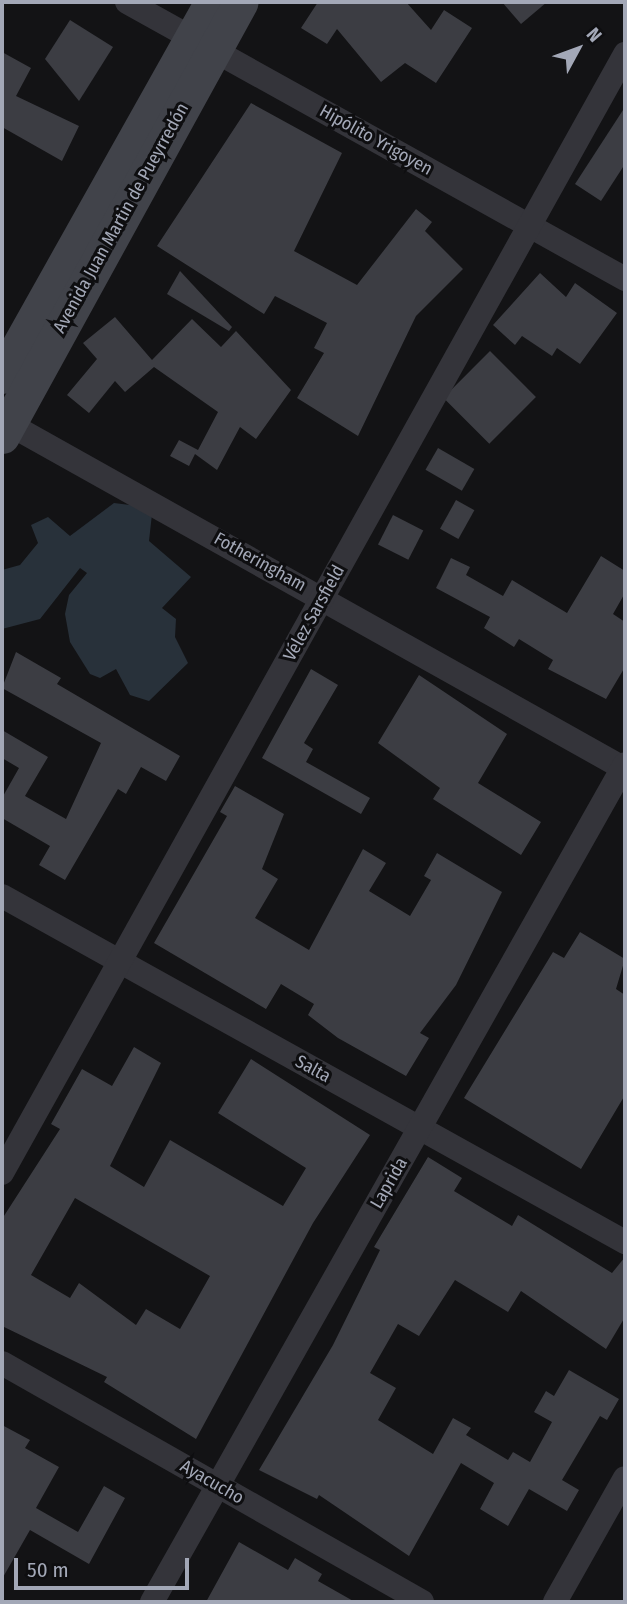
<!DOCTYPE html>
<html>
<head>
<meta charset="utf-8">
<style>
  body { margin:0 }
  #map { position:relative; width:627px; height:1604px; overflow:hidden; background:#131315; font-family:"Fira Sans Condensed",sans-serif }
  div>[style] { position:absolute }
  .water>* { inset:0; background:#28313a }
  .building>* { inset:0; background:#3c3d43; transform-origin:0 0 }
  .minor>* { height:24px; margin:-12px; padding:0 12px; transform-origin:12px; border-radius:12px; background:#34343a }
  .secondary>* { height:35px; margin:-17.5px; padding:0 17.5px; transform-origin:17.5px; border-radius:17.5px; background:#41434a }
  span { translate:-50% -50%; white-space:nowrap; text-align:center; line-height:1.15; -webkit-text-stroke:6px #0e0e10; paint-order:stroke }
  .street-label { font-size:18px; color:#a3a8b7 }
  .frame { position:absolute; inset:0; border:4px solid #a3a8b7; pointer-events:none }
  .north { position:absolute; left:543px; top:14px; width:70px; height:70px; -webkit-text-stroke:5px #0e0e10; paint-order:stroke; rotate:49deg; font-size:19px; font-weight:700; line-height:28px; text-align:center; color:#a3a8b7 }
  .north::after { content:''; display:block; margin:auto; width:24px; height:32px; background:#a3a8b7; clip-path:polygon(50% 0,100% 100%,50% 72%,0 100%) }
  .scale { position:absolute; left:14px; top:1558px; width:175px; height:32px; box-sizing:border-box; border:4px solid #a3a8b7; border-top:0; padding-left:9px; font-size:21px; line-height:24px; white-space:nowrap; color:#a3a8b7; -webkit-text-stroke:5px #0e0e10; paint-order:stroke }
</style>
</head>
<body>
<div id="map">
  <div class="water">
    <i style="clip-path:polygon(114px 503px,146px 507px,152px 514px,149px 541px,191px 577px,162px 608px,176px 619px,175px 637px,188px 663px,149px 701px,130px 695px,116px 669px,100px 678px,90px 674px,70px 642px,65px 614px,69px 595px,87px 573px,80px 568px,40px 619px,2px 629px,2px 570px,20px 565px,38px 543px,31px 525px,48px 517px,70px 536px)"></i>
  </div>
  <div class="building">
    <i style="clip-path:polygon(318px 2px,406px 2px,431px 30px,444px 10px,472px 28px,436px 83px,405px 63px,381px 82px,337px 29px,327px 44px,301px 28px)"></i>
    <i style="clip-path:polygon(502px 2px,547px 2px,521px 24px)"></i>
    <i style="clip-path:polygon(70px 20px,113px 47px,79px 101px,45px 59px)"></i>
    <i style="clip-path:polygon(2px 52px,31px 68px,16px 96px,79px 126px,62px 161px,2px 127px)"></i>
    <i style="clip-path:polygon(251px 103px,342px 153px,294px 251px,357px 285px,416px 209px,432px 222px,425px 231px,463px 269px,416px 316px,358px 436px,297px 398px,324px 353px,314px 348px,327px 323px,275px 296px,264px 314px,157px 246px)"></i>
    <i style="clip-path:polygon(625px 107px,625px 164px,601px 201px,575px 184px)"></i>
    <i style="clip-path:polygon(180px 271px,232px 327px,229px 331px,167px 294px)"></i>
    <i style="clip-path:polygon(540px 273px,566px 297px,575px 283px,617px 313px,580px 364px,557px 348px,552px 356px,522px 336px,515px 345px,493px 325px)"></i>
    <i style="clip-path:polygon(115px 317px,152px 360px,192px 319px,221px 347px,236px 331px,291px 390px,256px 439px,240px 427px,217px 470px,195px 454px,189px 466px,170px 456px,179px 440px,198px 450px,218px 412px,154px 367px,125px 392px,115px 381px,89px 413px,67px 395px,97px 359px,83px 343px)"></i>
    <i style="left:490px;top:351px;width:65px;height:66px;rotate:45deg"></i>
    <i style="left:438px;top:448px;width:42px;height:25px;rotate:30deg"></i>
    <i style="left:456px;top:500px;width:21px;height:33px;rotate:29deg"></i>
    <i style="left:393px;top:515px;width:34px;height:33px;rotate:27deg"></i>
    <i style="clip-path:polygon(601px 556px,625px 571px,625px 593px,613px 614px,625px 622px,625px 667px,606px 699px,548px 669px,553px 660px,519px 639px,514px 647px,484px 628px,490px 617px,436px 588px,451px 558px,470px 567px,466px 575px,503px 596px,512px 580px,567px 613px)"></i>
    <i style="clip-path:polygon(16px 652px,61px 678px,57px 684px,180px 756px,166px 781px,141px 767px,126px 794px,118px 789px,65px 880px,39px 865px,50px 846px,2px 818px,2px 798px,19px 768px,2px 758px,2px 730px,48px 757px,25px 796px,66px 819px,101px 743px,2px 688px)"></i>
    <i style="clip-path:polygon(311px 669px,338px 685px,304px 743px,313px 749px,306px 762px,370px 798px,361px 814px,262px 758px)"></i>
    <i style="clip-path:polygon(419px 675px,507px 734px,478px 783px,541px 822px,521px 855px,433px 799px,440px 788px,378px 743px)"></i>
    <i style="clip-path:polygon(235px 786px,284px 814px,262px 869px,278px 879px,255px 918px,309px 950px,363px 849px,386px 863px,369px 891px,410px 916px,431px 880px,424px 876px,437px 853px,502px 892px,456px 985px,420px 1033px,429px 1038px,406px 1076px,338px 1038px,308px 1015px,314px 1004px,281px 984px,266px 1009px,154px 943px,227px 816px,220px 812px)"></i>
    <i style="clip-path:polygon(580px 932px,625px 959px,616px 989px,625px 995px,625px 1095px,581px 1169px,464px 1098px,553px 952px,564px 958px)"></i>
    <i style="clip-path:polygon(evenodd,134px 1047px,161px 1063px,110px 1166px,144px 1187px,170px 1140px,283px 1206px,306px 1168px,218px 1113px,251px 1059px,370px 1135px,313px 1223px,196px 1439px,104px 1382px,107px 1377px,2px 1326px,2px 1219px,60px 1129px,51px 1124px,82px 1069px,112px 1086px,134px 1047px,75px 1198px,210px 1276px,180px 1329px,146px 1309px,136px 1325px,79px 1283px,70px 1298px,31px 1275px,75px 1198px)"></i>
    <i style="clip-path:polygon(428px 1157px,462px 1178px,454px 1191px,512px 1226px,518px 1215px,612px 1273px,625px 1257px,625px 1317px,606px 1349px,521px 1291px,508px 1312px,455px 1280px,419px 1336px,398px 1324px,370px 1373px,396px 1388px,378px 1420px,433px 1454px,453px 1418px,471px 1428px,466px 1435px,508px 1460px,513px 1452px,530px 1462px,552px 1422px,534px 1412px,546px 1391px,554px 1396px,569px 1370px,619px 1399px,607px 1420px,600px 1416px,562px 1480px,579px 1490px,567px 1511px,529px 1489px,508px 1526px,480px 1509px,494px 1483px,461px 1463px,409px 1556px,319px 1495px,317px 1499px,259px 1470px,333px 1345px,380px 1250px,374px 1247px)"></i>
    <i style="clip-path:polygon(2px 1425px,30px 1440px,25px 1448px,59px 1467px,36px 1508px,78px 1532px,104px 1486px,125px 1498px,89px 1564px,30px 1530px,2px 1579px)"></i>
    <i style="clip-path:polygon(239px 1542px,288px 1570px,295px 1558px,322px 1574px,318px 1581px,355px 1602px,206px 1602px)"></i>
  </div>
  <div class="minor">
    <i style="left:127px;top:2px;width:570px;rotate:29.08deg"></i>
    <i style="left:2px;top:420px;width:714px;rotate:29.26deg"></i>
    <i style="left:2px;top:896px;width:713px;rotate:29.05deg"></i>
    <i style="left:2px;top:1173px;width:1281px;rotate:-60.89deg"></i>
    <i style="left:2px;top:1363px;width:483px;rotate:29.6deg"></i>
    <i style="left:152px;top:1602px;width:962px;rotate:-60.56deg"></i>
    <i style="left:555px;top:1602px;width:142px;rotate:-60.6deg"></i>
  </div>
  <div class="secondary">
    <i style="left:2px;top:376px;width:429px;rotate:-60.7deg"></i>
    <i style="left:2px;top:436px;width:495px;rotate:-61.2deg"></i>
  </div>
  <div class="street-label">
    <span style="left:376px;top:140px;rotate:29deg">Hipólito Yrigoyen</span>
    <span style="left:121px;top:218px;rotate:-61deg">Avenida Juan Martin de Pueyrredón</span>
    <span style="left:260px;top:562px;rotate:29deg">Fotheringham</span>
    <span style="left:314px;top:613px;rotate:-61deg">Vélez Sarsfield</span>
    <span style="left:313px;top:1069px;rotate:29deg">Salta</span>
    <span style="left:389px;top:1183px;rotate:-60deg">Laprida</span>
    <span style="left:212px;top:1482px;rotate:30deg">Ayacucho</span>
  </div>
  <div class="frame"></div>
  <div class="north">N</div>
  <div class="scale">50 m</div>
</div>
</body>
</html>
